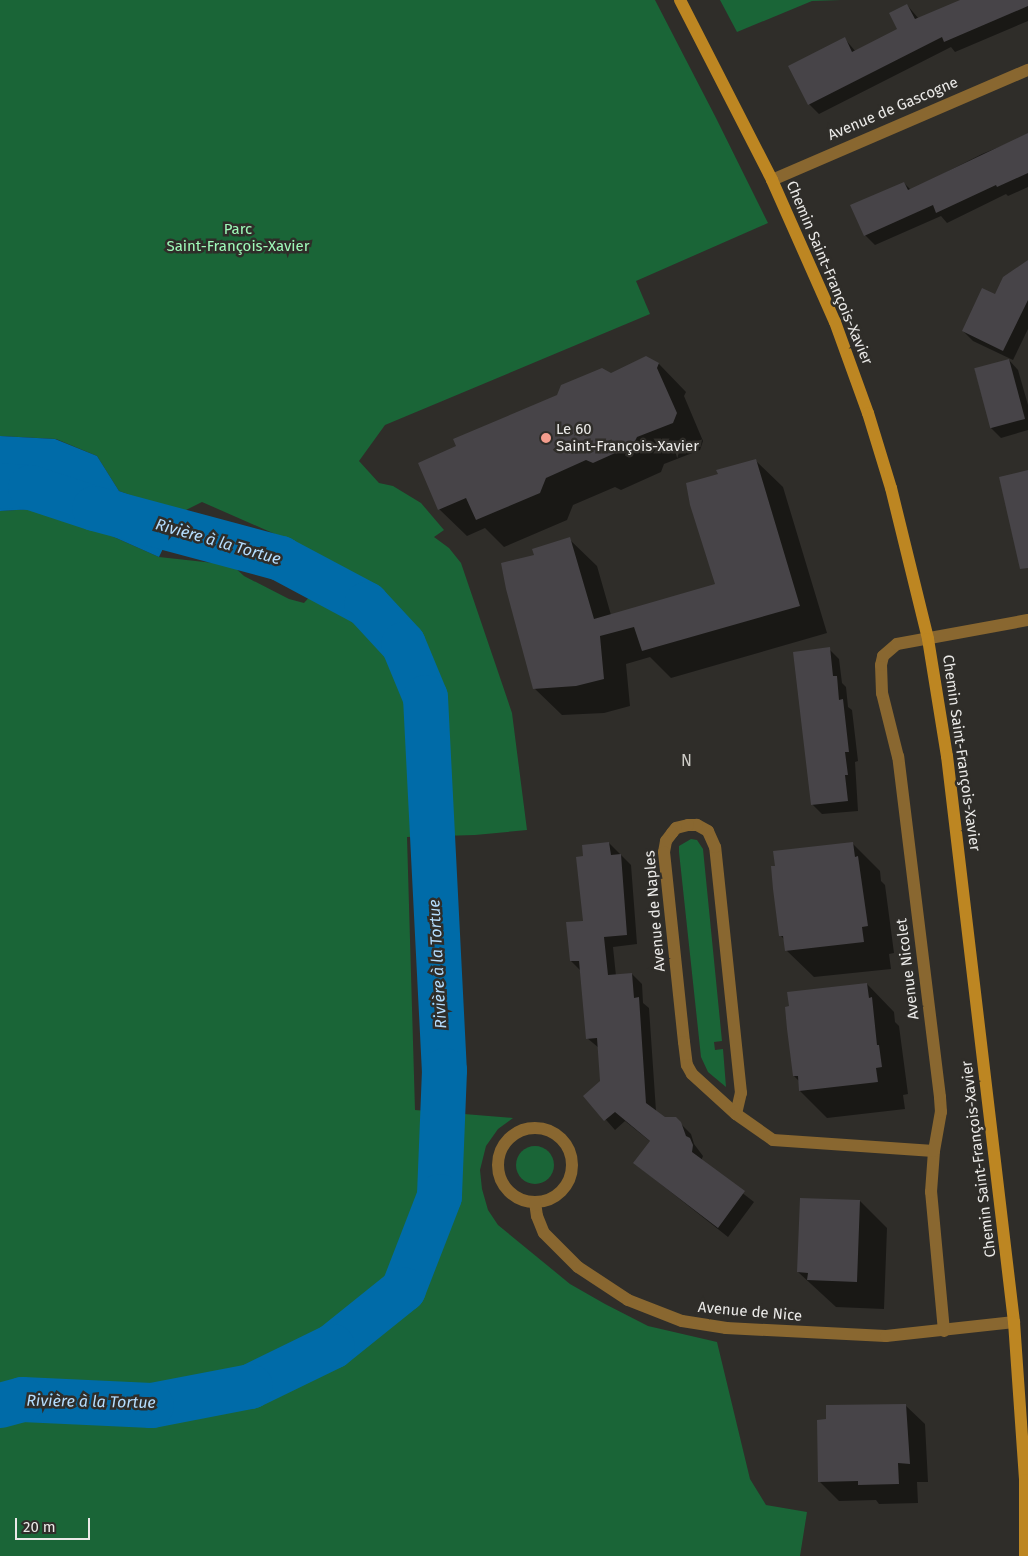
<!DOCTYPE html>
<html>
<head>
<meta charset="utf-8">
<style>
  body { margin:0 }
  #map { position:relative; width:1028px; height:1556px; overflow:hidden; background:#2f2d29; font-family:"Fira Sans",sans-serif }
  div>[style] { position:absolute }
  .green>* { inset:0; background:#1a6537 }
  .round { border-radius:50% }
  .water>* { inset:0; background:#006ba8 }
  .shadow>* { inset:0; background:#0007 }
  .river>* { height:45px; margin:-22.5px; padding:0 22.5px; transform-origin:22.5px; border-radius:22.5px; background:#006ba8 }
  .building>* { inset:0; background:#474448; transform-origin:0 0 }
  .street>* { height:12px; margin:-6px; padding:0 6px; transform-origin:6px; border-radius:6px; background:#896730 }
  .street>.ring { margin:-6px; padding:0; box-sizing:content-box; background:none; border:12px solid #896730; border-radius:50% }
  .secondary>* { height:12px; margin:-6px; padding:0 6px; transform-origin:6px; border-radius:6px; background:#bd8622 }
  .dots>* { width:14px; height:14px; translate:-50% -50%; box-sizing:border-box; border:2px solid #2f2d29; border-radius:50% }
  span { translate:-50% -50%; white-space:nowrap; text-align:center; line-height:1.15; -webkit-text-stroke:5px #2f2d29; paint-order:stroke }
  .street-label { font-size:15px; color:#eae9e7 }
  .park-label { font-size:15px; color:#9ffab9 }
  .poi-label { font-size:15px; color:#eae9e7 }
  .left { translate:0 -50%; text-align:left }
  .water-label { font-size:16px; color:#b5ddfe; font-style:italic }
  .neighbourhood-label { font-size:16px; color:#cfcdc8; letter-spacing:1px }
  .scale { position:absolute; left:15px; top:1518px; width:75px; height:22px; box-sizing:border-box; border:2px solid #eae9e7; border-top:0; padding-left:6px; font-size:15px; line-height:18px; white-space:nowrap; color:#eae9e7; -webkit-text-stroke:4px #2f2d29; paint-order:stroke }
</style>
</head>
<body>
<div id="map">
  <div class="green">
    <i style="clip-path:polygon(0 0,655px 0,716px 118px,768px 223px,636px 281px,650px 314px,385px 425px,359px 461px,379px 483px,393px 486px,421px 503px,444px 530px,434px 537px,449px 548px,461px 563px,512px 713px,527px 830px,475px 835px,407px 837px,415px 1110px,513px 1118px,498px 1129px,486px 1146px,480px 1170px,482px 1189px,488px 1210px,498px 1225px,570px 1284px,605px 1304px,648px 1326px,717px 1342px,750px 1479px,766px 1505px,807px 1512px,800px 1556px,0 1556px,0 511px,32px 509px,105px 533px,159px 557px,232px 565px,244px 576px,289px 599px,304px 603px,336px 567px,284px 538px,202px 502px,180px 513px,119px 491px,97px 456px,56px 439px,0 436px)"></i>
    <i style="clip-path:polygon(720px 0,841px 0,812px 1px,737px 32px)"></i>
    <i style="clip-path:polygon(691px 839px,697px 840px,703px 849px,722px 1041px,714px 1042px,715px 1050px,723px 1049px,726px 1087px,708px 1072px,701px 1057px,679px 852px,679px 846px)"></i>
    <i class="round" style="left:516px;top:1146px;width:38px;height:38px"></i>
  </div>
  <div class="water">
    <i style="clip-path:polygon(0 436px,55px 439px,97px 456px,119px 491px,180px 513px,159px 557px,105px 533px,33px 509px,0 511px)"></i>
  </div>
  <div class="shadow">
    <i style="clip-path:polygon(962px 0,1028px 0,1028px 21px,955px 52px,951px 47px,819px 114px,809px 104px,845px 39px,856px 52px,899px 29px,907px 5px,919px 19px)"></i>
    <i style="clip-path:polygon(1028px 135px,1028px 187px,1008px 196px,1006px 194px,947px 223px,941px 216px,875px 245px,865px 235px,904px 183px,911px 190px,982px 154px)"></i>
    <i style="clip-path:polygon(1028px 262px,1028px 329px,1013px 360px,973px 341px,963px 331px)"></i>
    <i style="clip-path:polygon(646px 358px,659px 364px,686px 392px,684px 396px,703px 441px,700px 450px,664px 464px,661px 472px,621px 490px,615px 487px,573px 505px,567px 520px,504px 547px,485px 528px,467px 536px,439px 509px,611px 375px)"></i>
    <i style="clip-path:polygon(1009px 360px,1018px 370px,1028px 405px,1028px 430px,1001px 438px,991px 428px,975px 369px)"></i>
    <i style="clip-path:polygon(755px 460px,783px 487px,827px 633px,671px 678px,650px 657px,626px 664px,630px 706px,604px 713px,562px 715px,534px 688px,535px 556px,569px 539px,597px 566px,611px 615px,716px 585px,719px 475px)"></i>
    <i style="clip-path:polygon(829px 649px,839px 659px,842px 683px,846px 687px,848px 707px,852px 710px,858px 761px,855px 762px,858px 811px,822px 814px,812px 804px)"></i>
    <i style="clip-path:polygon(609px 843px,631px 865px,637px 944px,613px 947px,616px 976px,632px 974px,642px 984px,643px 1003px,649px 1008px,656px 1111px,665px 1118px,680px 1123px,691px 1134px,694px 1144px,703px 1156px,701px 1161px,754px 1202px,728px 1237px,634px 1163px,651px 1142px,625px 1121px,615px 1130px,585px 1096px,602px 1082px,599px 1048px,587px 1038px,581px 971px,571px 961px,584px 922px,584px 857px)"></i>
    <i style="clip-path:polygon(853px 844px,880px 871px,881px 881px,885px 885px,894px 953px,889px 954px,891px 969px,814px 977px,786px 950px,785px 940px,780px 935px)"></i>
    <i style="clip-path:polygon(867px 984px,894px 1012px,895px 1022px,899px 1026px,908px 1094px,903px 1095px,905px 1109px,827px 1118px,800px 1091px,799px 1081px,794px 1076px)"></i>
    <i style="clip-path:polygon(860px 1201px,887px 1228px,884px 1309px,836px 1307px,798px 1272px)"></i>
    <i style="clip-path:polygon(905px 1405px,925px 1424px,928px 1482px,917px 1482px,918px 1503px,879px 1504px,876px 1500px,839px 1501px,819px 1481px)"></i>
  </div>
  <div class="river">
    <i style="left:0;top:485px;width:30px;rotate:4deg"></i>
    <i style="left:30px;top:487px;width:67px;rotate:18.2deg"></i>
    <i style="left:94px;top:508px;width:193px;rotate:15deg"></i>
    <i style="left:280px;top:558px;width:98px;rotate:28.1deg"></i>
    <i style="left:366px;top:604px;width:54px;rotate:47.2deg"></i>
    <i style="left:403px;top:644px;width:57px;rotate:67.5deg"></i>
    <i style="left:425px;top:697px;width:373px;rotate:87.1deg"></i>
    <i style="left:444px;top:1070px;width:126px;rotate:92.3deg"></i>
    <i style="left:439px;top:1196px;width:100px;rotate:111.2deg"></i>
    <i style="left:403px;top:1289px;width:91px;rotate:141.2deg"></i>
    <i style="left:332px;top:1346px;width:91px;rotate:154deg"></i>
    <i style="left:250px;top:1386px;width:101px;rotate:169.1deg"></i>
    <i style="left:151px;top:1405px;width:129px;rotate:-177.3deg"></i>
    <i style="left:22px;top:1399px;width:23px;rotate:165deg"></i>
  </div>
  <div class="building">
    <i style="clip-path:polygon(960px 0,1028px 0,1028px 6px,944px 42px,942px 37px,808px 105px,788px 66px,845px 37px,852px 52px,897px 29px,889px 13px,907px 4px,915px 19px)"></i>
    <i style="clip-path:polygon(1028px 133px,1028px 173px,997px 187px,996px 185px,936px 213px,933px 205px,864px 236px,850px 205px,904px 182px,908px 190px)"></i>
    <i style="clip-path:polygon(1028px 260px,1028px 300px,1003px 351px,962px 331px,982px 288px,995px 294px,1003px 277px)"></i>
    <i style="clip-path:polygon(646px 356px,659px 363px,657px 368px,677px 413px,673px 423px,637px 437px,633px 445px,593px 463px,586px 460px,546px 478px,540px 493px,476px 520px,466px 498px,438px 510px,418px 463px,456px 446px,453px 439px,557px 395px,561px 385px,602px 368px,611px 373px)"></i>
    <i style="left:1009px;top:359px;width:62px;height:36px;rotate:75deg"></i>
    <i style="clip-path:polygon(756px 459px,800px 606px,642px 651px,634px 627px,600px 636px,604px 679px,576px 686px,533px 689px,506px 589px,501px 563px,534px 555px,532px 549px,570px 537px,594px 619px,715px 584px,690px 505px,686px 483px,718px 474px,716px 470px)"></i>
    <i style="clip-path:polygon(1028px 470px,1028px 568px,1020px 569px,999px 477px)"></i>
    <i style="clip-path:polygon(830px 647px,833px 676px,837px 676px,839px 700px,843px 699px,849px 752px,845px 752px,848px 775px,845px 775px,848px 801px,811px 805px,793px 652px)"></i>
    <i style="clip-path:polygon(609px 842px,611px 855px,621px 854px,627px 935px,604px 937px,608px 975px,632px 973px,634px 998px,639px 997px,646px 1103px,665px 1117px,676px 1117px,681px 1122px,686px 1136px,690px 1138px,693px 1145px,692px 1152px,745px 1191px,718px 1228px,633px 1163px,650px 1141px,615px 1112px,604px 1121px,583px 1096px,600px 1081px,597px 1038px,586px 1039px,579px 961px,570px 961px,566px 922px,583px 921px,576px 857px,583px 856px,582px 845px)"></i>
    <i style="clip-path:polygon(853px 842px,855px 857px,858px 856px,868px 926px,862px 927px,864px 942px,785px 951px,783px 936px,779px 936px,773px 889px,771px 866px,775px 866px,773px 851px)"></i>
    <i style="clip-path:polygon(867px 983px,869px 998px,872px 997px,877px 1045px,879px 1045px,882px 1067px,876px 1068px,878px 1082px,799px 1091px,798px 1076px,793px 1076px,787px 1029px,785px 1007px,789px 1006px,787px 992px)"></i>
    <i style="clip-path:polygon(800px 1198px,860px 1200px,857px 1282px,807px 1280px,808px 1273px,797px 1272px)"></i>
    <i style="clip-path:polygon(906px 1404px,910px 1464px,898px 1463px,899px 1484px,858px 1485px,858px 1481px,818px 1482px,817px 1420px,826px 1419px,826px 1405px)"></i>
  </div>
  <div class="street">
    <i style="left:772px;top:180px;width:279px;rotate:-23.3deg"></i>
    <i style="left:736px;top:1114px;width:22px;rotate:-77deg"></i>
    <i style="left:741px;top:1093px;width:247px;rotate:-96deg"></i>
    <i style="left:715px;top:847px;width:17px;rotate:-114deg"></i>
    <i style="left:708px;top:831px;width:13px;rotate:-151deg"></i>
    <i style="left:697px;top:825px;width:9px;rotate:180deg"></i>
    <i style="left:688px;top:825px;width:12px;rotate:166deg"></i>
    <i style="left:676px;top:828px;width:6px;rotate:129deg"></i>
    <i style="left:672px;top:833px;width:10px;rotate:127deg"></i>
    <i style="left:666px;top:841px;width:11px;rotate:100deg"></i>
    <i style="left:664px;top:852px;width:191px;rotate:84deg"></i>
    <i style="left:684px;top:1042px;width:23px;rotate:83deg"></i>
    <i style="left:687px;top:1065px;width:10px;rotate:61deg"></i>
    <i style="left:692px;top:1074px;width:59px;rotate:42.3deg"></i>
    <i style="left:736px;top:1114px;width:45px;rotate:35.1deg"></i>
    <i style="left:773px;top:1140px;width:161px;rotate:3.9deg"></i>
    <i class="ring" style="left:498px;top:1128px;width:62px;height:62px"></i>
    <i style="left:535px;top:1202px;width:14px;rotate:82deg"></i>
    <i style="left:537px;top:1216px;width:18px;rotate:68deg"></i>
    <i style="left:544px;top:1233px;width:48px;rotate:45deg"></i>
    <i style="left:578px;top:1267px;width:60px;rotate:33.4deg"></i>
    <i style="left:628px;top:1300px;width:58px;rotate:21.3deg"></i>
    <i style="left:682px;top:1321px;width:45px;rotate:9deg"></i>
    <i style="left:726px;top:1328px;width:160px;rotate:2.9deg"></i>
    <i style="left:886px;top:1336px;width:129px;rotate:-6.2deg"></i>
    <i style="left:944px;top:1331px;width:140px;rotate:-95.3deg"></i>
    <i style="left:931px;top:1192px;width:41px;rotate:-85.8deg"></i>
    <i style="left:934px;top:1151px;width:40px;rotate:-80deg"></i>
    <i style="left:941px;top:1112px;width:15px;rotate:-94deg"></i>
    <i style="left:940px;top:1097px;width:343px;rotate:-97deg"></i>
    <i style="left:898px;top:757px;width:66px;rotate:-104deg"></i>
    <i style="left:882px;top:693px;width:28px;rotate:-92deg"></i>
    <i style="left:881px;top:665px;width:9px;rotate:-77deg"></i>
    <i style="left:883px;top:656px;width:18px;rotate:-41deg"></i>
    <i style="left:897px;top:644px;width:133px;rotate:-10.4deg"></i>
  </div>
  <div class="secondary">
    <i style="left:680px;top:0;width:202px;rotate:62.9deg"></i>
    <i style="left:772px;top:180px;width:155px;rotate:66.1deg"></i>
    <i style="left:835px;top:322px;width:97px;rotate:70.1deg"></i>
    <i style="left:868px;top:413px;width:78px;rotate:73deg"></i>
    <i style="left:891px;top:488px;width:155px;rotate:76.2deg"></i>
    <i style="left:928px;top:639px;width:119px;rotate:80.8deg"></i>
    <i style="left:947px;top:756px;width:570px;rotate:83.25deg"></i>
    <i style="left:1014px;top:1322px;width:158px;rotate:86deg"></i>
    <i style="left:1025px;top:1480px;width:76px;rotate:90deg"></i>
  </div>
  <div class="dots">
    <i style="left:546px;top:438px;background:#f49d8d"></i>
  </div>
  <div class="street-label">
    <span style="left:893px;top:109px;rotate:-23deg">Avenue de Gascogne</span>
    <span style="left:829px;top:273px;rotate:67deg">Chemin Saint-François-Xavier</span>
    <span style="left:961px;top:753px;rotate:82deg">Chemin Saint-François-Xavier</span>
    <span style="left:655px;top:911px;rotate:-95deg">Avenue de Naples</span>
    <span style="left:908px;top:969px;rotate:-97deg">Avenue Nicolet</span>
    <span style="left:979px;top:1159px;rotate:-97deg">Chemin Saint-François-Xavier</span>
    <span style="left:750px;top:1312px;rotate:5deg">Avenue de Nice</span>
  </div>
  <div class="park-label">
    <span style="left:238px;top:238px">Parc<br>Saint-François-Xavier</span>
  </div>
  <div class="poi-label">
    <span class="left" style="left:556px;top:438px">Le 60<br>Saint-François-Xavier</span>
  </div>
  <div class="water-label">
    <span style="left:218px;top:542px;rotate:16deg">Rivière à la Tortue</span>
    <span style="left:438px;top:964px;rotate:-93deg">Rivière à la Tortue</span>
    <span style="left:91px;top:1402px;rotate:1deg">Rivière à la Tortue</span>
  </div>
  <div class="neighbourhood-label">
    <span style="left:687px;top:761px">N</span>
  </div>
  <div class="scale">20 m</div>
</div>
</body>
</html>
